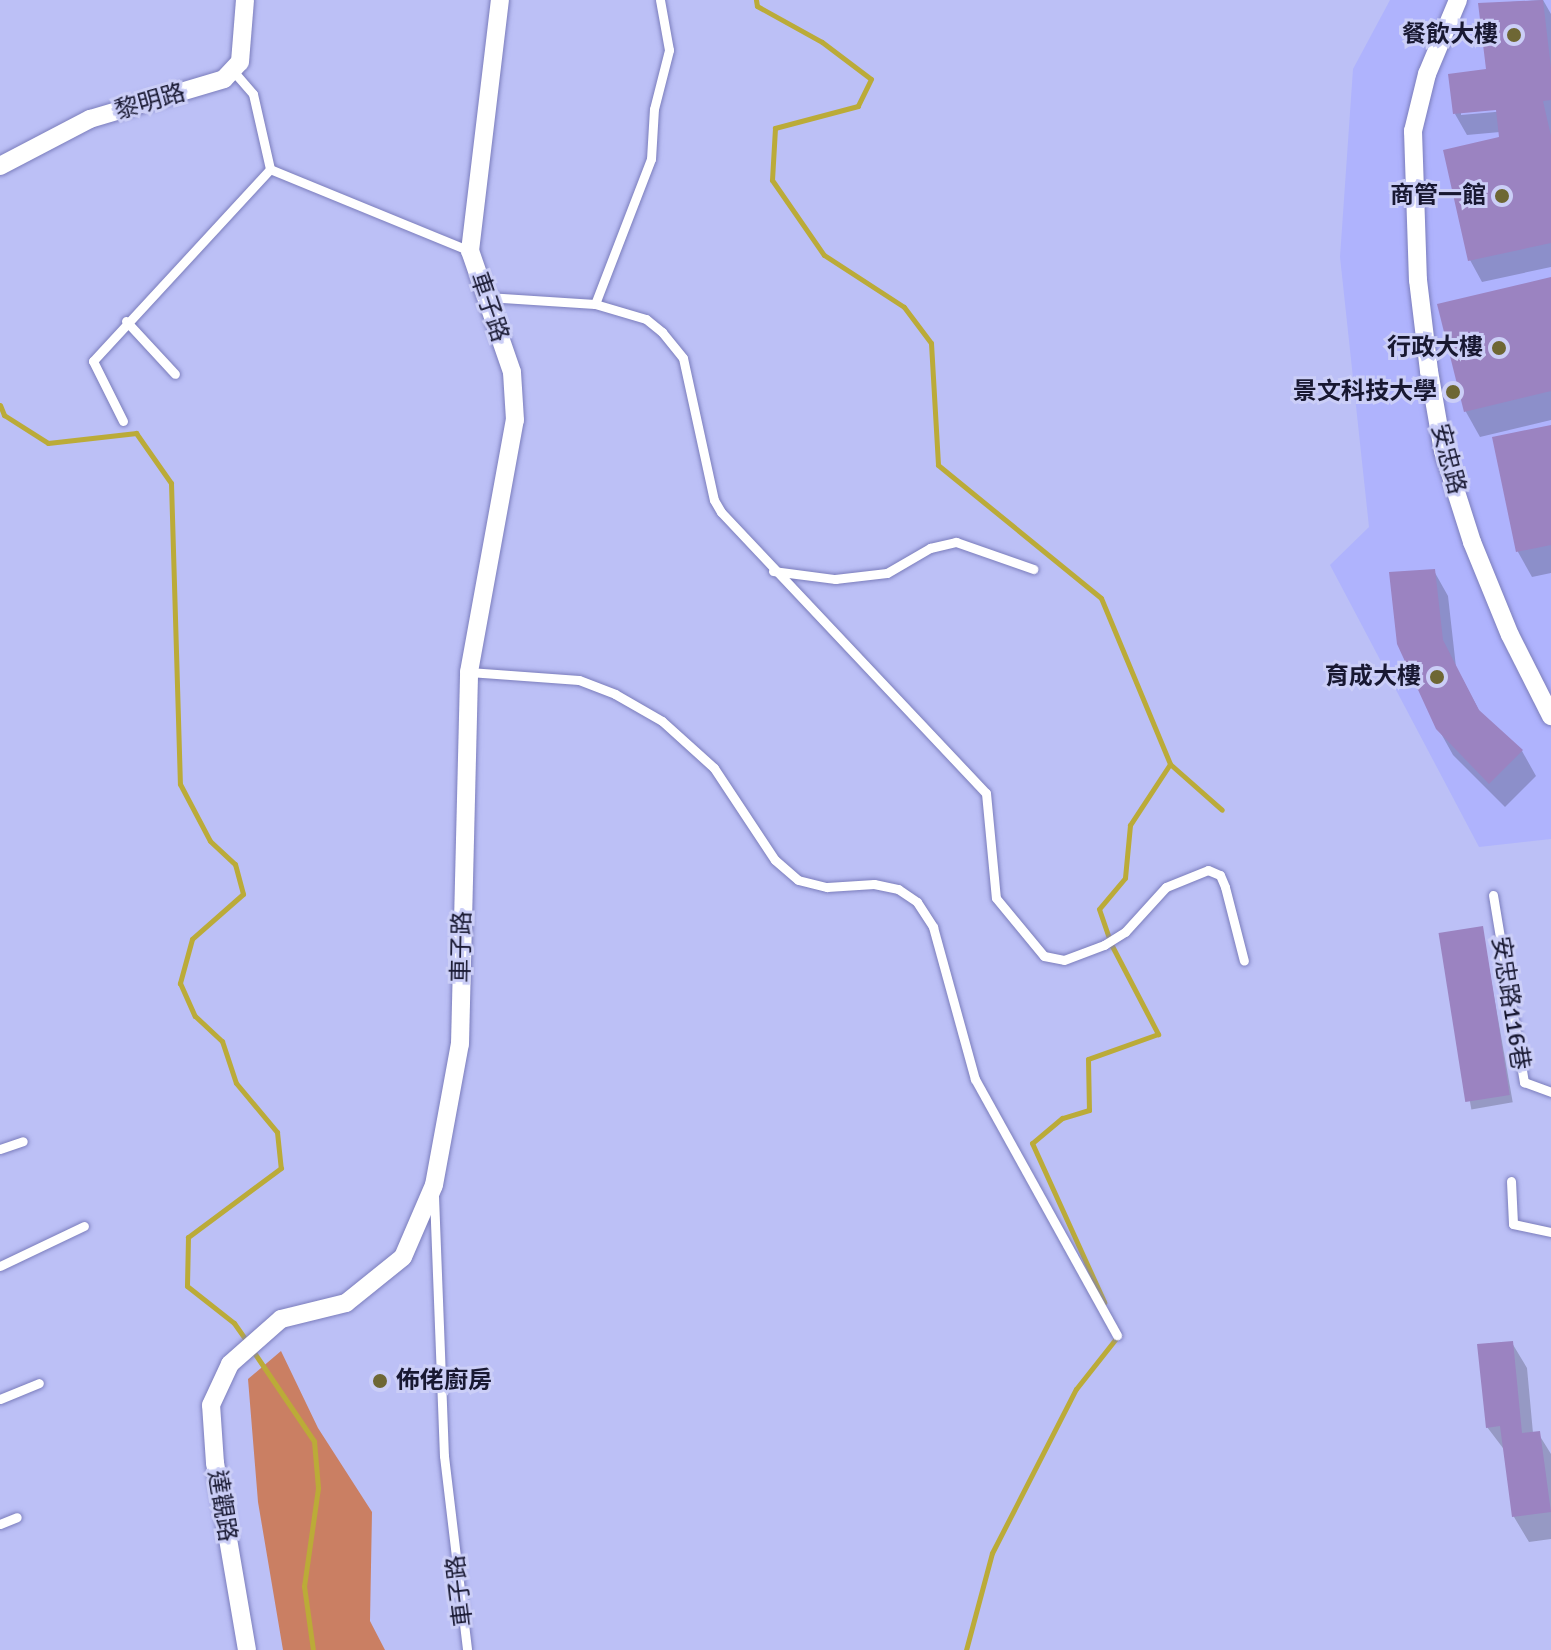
<!DOCTYPE html>
<html>
<head>
<meta charset="utf-8">
<style>
  body { margin:0 }
  #map { position:relative; width:1551px; height:1650px; overflow:hidden; background:#bcc0f6; font-family:Signika,"Noto Sans TC",sans-serif }
  div>[style] { position:absolute }
  .built>* { inset:0; background:#afb3fd }
  .green>* { inset:0; background:#ca7f63 }
  .shadow>* { inset:0; background:#0003; transform-origin:0 0 }
  .stream>* { height:5px; margin:-2.5px; padding:0 2.5px; transform-origin:2.5px; border-radius:2.5px; background:#bbab38 }
  .building>* { inset:0; background:#9b83c1; transform-origin:0 0 }
  .roads { filter:drop-shadow(0 0 2px #7b7dbc) drop-shadow(0 0 2px #7b7dbc) }
  .service>* { height:9px; margin:-4.5px; padding:0 4.5px; transform-origin:4.5px; border-radius:4.5px; background:#fff }
  .minor>* { height:18px; margin:-9px; padding:0 9px; transform-origin:9px; border-radius:9px; background:#fff }
  .dots>* { width:22px; height:22px; translate:-50% -50%; box-sizing:border-box; border:4px solid #cbcef7; border-radius:50% }
  span { translate:-50% -50%; white-space:nowrap; text-align:center; line-height:1.15; -webkit-text-stroke:6px #cbcef7; paint-order:stroke }
  .poi-label { font-size:24px; color:#181831; font-weight:700 }
  .right { translate:-100% -50%; text-align:right }
  .left { translate:0 -50%; text-align:left }
  .street-label { font-size:24px; color:#181831 }
</style>
</head>
<body>
<div id="map">
  <div class="built">
    <i style="clip-path:polygon(1390px 0,1551px 0,1551px 839px,1479px 847px,1330px 565px,1369px 527px,1340px 257px,1353px 69px)"></i>
  </div>
  <div class="green">
    <i style="clip-path:polygon(281px 1351px,318px 1428px,372px 1512px,370px 1621px,385px 1650px,283px 1650px,258px 1502px,248px 1379px)"></i>
  </div>
  <div class="shadow">
    <i style="clip-path:polygon(evenodd,1543px 0,1551px 14px,1551px 267px,1482px 282px,1470px 260px,1500px 132px,1467px 135px,1455px 114px,1488px 71px,1480px 4px,1543px 0,1505px 107px,1506px 111px,1461px 115px,1461px 111px,1505px 107px)"></i>
    <i style="clip-path:polygon(1551px 279px,1551px 420px,1480px 437px,1466px 412px,1440px 306px)"></i>
    <i style="clip-path:polygon(1551px 427px,1551px 573px,1532px 577px,1518px 552px,1494px 438px)"></i>
    <i style="clip-path:polygon(1434px 571px,1448px 596px,1456px 667px,1481px 714px,1522px 751px,1536px 776px,1505px 807px,1453px 755px,1438px 728px)"></i>
    <i style="left:1482px;top:928px;width:177px;height:42px;rotate:80deg"></i>
    <i style="clip-path:polygon(1512px 1343px,1527px 1368px,1533px 1433px,1538px 1433px,1551px 1454px,1551px 1539px,1529px 1542px,1514px 1517px,1506px 1452px,1487px 1427px)"></i>
  </div>
  <div class="stream">
    <i style="left:756px;top:0;width:6px;rotate:81deg"></i>
    <i style="left:757px;top:6px;width:74px;rotate:29deg"></i>
    <i style="left:822px;top:42px;width:61px;rotate:37.1deg"></i>
    <i style="left:871px;top:79px;width:30px;rotate:116deg"></i>
    <i style="left:858px;top:106px;width:86px;rotate:165.2deg"></i>
    <i style="left:775px;top:128px;width:52px;rotate:93.3deg"></i>
    <i style="left:772px;top:180px;width:91px;rotate:55.3deg"></i>
    <i style="left:824px;top:255px;width:95px;rotate:33deg"></i>
    <i style="left:904px;top:307px;width:45px;rotate:53.1deg"></i>
    <i style="left:931px;top:343px;width:122px;rotate:86.7deg"></i>
    <i style="left:938px;top:465px;width:210px;rotate:39.2deg"></i>
    <i style="left:1101px;top:598px;width:180px;rotate:67.4deg"></i>
    <i style="left:1170px;top:764px;width:73px;rotate:123.3deg"></i>
    <i style="left:1130px;top:825px;width:53px;rotate:95.4deg"></i>
    <i style="left:1125px;top:878px;width:40px;rotate:130deg"></i>
    <i style="left:1099px;top:909px;width:37px;rotate:71deg"></i>
    <i style="left:1111px;top:944px;width:102px;rotate:62.4deg"></i>
    <i style="left:1158px;top:1034px;width:74px;rotate:160.3deg"></i>
    <i style="left:1088px;top:1059px;width:51px;rotate:88.9deg"></i>
    <i style="left:1089px;top:1110px;width:28px;rotate:163deg"></i>
    <i style="left:1062px;top:1118px;width:39px;rotate:140deg"></i>
    <i style="left:1032px;top:1143px;width:175px;rotate:65.6deg"></i>
    <i style="left:0;top:405px;width:11px;rotate:68deg"></i>
    <i style="left:4px;top:415px;width:52px;rotate:32.5deg"></i>
    <i style="left:48px;top:443px;width:89px;rotate:-6.5deg"></i>
    <i style="left:136px;top:433px;width:61px;rotate:55deg"></i>
    <i style="left:171px;top:483px;width:301px;rotate:88.3deg"></i>
    <i style="left:180px;top:784px;width:64px;rotate:62.2deg"></i>
    <i style="left:210px;top:841px;width:34px;rotate:43deg"></i>
    <i style="left:235px;top:864px;width:31px;rotate:75deg"></i>
    <i style="left:243px;top:894px;width:68px;rotate:138.6deg"></i>
    <i style="left:192px;top:939px;width:46px;rotate:105.3deg"></i>
    <i style="left:180px;top:983px;width:36px;rotate:66deg"></i>
    <i style="left:195px;top:1016px;width:37px;rotate:43deg"></i>
    <i style="left:222px;top:1041px;width:44px;rotate:71.6deg"></i>
    <i style="left:236px;top:1083px;width:64px;rotate:50.1deg"></i>
    <i style="left:277px;top:1132px;width:36px;rotate:84deg"></i>
    <i style="left:281px;top:1168px;width:116px;rotate:143.4deg"></i>
    <i style="left:188px;top:1237px;width:49px;rotate:91.2deg"></i>
    <i style="left:187px;top:1286px;width:60px;rotate:38.2deg"></i>
    <i style="left:234px;top:1323px;width:24px;rotate:55deg"></i>
    <i style="left:1170px;top:764px;width:69px;rotate:41.5deg"></i>
    <i style="left:253px;top:1351px;width:109px;rotate:55.9deg"></i>
    <i style="left:314px;top:1441px;width:47px;rotate:85.1deg"></i>
    <i style="left:318px;top:1488px;width:99px;rotate:98.1deg"></i>
    <i style="left:304px;top:1586px;width:65px;rotate:82deg"></i>
    <i style="left:966px;top:1650px;width:100px;rotate:-75deg"></i>
    <i style="left:992px;top:1553px;width:184px;rotate:-62.9deg"></i>
    <i style="left:1076px;top:1389px;width:66px;rotate:-51.7deg"></i>
  </div>
  <div class="building">
    <i style="clip-path:polygon(1543px 0,1551px 68px,1551px 100px,1543px 101px,1551px 136px,1551px 243px,1468px 261px,1443px 150px,1499px 137px,1496px 110px,1453px 114px,1448px 74px,1486px 69px,1478px 3px)"></i>
    <i style="clip-path:polygon(1551px 277px,1551px 391px,1464px 412px,1437px 304px)"></i>
    <i style="clip-path:polygon(1551px 425px,1551px 545px,1516px 552px,1492px 437px)"></i>
    <i style="clip-path:polygon(1435px 569px,1443px 640px,1479px 710px,1523px 750px,1489px 784px,1436px 729px,1397px 644px,1389px 572px)"></i>
    <i style="left:1483px;top:926px;width:171px;height:45px;rotate:81deg"></i>
    <i style="clip-path:polygon(1513px 1341px,1522px 1433px,1540px 1431px,1551px 1512px,1512px 1517px,1500px 1426px,1486px 1428px,1477px 1344px)"></i>
  </div>
  <div class="roads">
    <div class="service">
      <i style="left:234px;top:72px;width:29px;rotate:49deg"></i>
      <i style="left:253px;top:94px;width:77px;rotate:77.2deg"></i>
      <i style="left:270px;top:169px;width:216px;rotate:22.3deg"></i>
      <i style="left:487px;top:297px;width:108px;rotate:3.7deg"></i>
      <i style="left:595px;top:304px;width:53px;rotate:16.4deg"></i>
      <i style="left:646px;top:319px;width:21px;rotate:39deg"></i>
      <i style="left:662px;top:332px;width:33px;rotate:51deg"></i>
      <i style="left:683px;top:358px;width:145px;rotate:77.7deg"></i>
      <i style="left:714px;top:500px;width:14px;rotate:60deg"></i>
      <i style="left:721px;top:512px;width:386px;rotate:46.7deg"></i>
      <i style="left:986px;top:793px;width:105px;rotate:84.6deg"></i>
      <i style="left:996px;top:898px;width:75px;rotate:50.4deg"></i>
      <i style="left:1044px;top:956px;width:20px;rotate:11deg"></i>
      <i style="left:1064px;top:960px;width:43px;rotate:-20.6deg"></i>
      <i style="left:1104px;top:945px;width:25px;rotate:-32deg"></i>
      <i style="left:1125px;top:932px;width:61px;rotate:-47.7deg"></i>
      <i style="left:1166px;top:887px;width:45px;rotate:-22deg"></i>
      <i style="left:1208px;top:870px;width:13px;rotate:23deg"></i>
      <i style="left:1220px;top:875px;width:13px;rotate:67deg"></i>
      <i style="left:1225px;top:887px;width:76px;rotate:75.6deg"></i>
      <i style="left:595px;top:304px;width:155px;rotate:-68.9deg"></i>
      <i style="left:651px;top:159px;width:50px;rotate:-86.6deg"></i>
      <i style="left:654px;top:109px;width:61px;rotate:-75.7deg"></i>
      <i style="left:669px;top:50px;width:51px;rotate:-100.2deg"></i>
      <i style="left:126px;top:321px;width:72px;rotate:47.2deg"></i>
      <i style="left:123px;top:421px;width:67px;rotate:-116.6deg"></i>
      <i style="left:93px;top:361px;width:261px;rotate:-47.3deg"></i>
      <i style="left:773px;top:571px;width:63px;rotate:7.4deg"></i>
      <i style="left:835px;top:579px;width:52px;rotate:-6.6deg"></i>
      <i style="left:887px;top:573px;width:50px;rotate:-30.2deg"></i>
      <i style="left:930px;top:548px;width:27px;rotate:-13deg"></i>
      <i style="left:956px;top:542px;width:82px;rotate:19.3deg"></i>
      <i style="left:469px;top:672px;width:110px;rotate:4.2deg"></i>
      <i style="left:579px;top:680px;width:39px;rotate:21deg"></i>
      <i style="left:615px;top:694px;width:54px;rotate:29.9deg"></i>
      <i style="left:662px;top:721px;width:70px;rotate:42.1deg"></i>
      <i style="left:714px;top:768px;width:110px;rotate:56.5deg"></i>
      <i style="left:775px;top:860px;width:30px;rotate:41deg"></i>
      <i style="left:798px;top:880px;width:30px;rotate:14deg"></i>
      <i style="left:827px;top:887px;width:47px;rotate:-3.7deg"></i>
      <i style="left:874px;top:884px;width:25px;rotate:12deg"></i>
      <i style="left:898px;top:889px;width:23px;rotate:34deg"></i>
      <i style="left:917px;top:902px;width:30px;rotate:57deg"></i>
      <i style="left:933px;top:927px;width:158px;rotate:74.6deg"></i>
      <i style="left:975px;top:1079px;width:293px;rotate:61deg"></i>
      <i style="left:1493px;top:895px;width:190px;rotate:80.6deg"></i>
      <i style="left:1524px;top:1082px;width:29px;rotate:20deg"></i>
      <i style="left:0;top:1149px;width:24px;rotate:-19deg"></i>
      <i style="left:1511px;top:1181px;width:43px;rotate:87.3deg"></i>
      <i style="left:1513px;top:1224px;width:39px;rotate:12deg"></i>
      <i style="left:434px;top:1196px;width:260px;rotate:87.8deg"></i>
      <i style="left:444px;top:1456px;width:195px;rotate:83.2deg"></i>
      <i style="left:0;top:1266px;width:93px;rotate:-25.5deg"></i>
      <i style="left:0;top:1399px;width:42px;rotate:-22.3deg"></i>
      <i style="left:0;top:1524px;width:18px;rotate:-22deg"></i>
    </div>
    <div class="minor">
      <i style="left:1458px;top:0;width:80px;rotate:112.7deg"></i>
      <i style="left:1427px;top:74px;width:59px;rotate:103.8deg"></i>
      <i style="left:1413px;top:131px;width:149px;rotate:88.1deg"></i>
      <i style="left:1418px;top:280px;width:92px;rotate:83.1deg"></i>
      <i style="left:1429px;top:371px;width:81px;rotate:80.1deg"></i>
      <i style="left:1443px;top:451px;width:96px;rotate:72.3deg"></i>
      <i style="left:1472px;top:542px;width:100px;rotate:67.8deg"></i>
      <i style="left:1510px;top:635px;width:91px;rotate:63.2deg"></i>
      <i style="left:0;top:166px;width:102px;rotate:-27.6deg"></i>
      <i style="left:90px;top:119px;width:140px;rotate:-16.6deg"></i>
      <i style="left:224px;top:79px;width:23px;rotate:-47deg"></i>
      <i style="left:240px;top:62px;width:62px;rotate:-85.4deg"></i>
      <i style="left:247px;top:1650px;width:190px;rotate:-99.7deg"></i>
      <i style="left:215px;top:1463px;width:58px;rotate:-93.9deg"></i>
      <i style="left:211px;top:1405px;width:45px;rotate:-65.1deg"></i>
      <i style="left:230px;top:1364px;width:68px;rotate:-41.4deg"></i>
      <i style="left:281px;top:1319px;width:67px;rotate:-13.8deg"></i>
      <i style="left:346px;top:1303px;width:73px;rotate:-38.9deg"></i>
      <i style="left:403px;top:1257px;width:78px;rotate:-66.7deg"></i>
      <i style="left:434px;top:1185px;width:143px;rotate:-79.6deg"></i>
      <i style="left:460px;top:1044px;width:372px;rotate:-88.6deg"></i>
      <i style="left:469px;top:672px;width:256px;rotate:-79.7deg"></i>
      <i style="left:515px;top:420px;width:48px;rotate:-93.6deg"></i>
      <i style="left:512px;top:372px;width:128px;rotate:-109.1deg"></i>
      <i style="left:470px;top:251px;width:253px;rotate:-83.2deg"></i>
    </div>
  </div>
  <div class="dots">
    <i style="left:1514px;top:35px;background:#6e6734"></i>
    <i style="left:1502px;top:196px;background:#6e6734"></i>
    <i style="left:1499px;top:348px;background:#6e6734"></i>
    <i style="left:1453px;top:392px;background:#6e6734"></i>
    <i style="left:1437px;top:677px;background:#6e6734"></i>
    <i style="left:380px;top:1381px;background:#6e6734"></i>
  </div>
  <div class="poi-label">
    <span class="right" style="left:1498px;top:35px">餐飲大樓</span>
    <span class="right" style="left:1486px;top:196px">商管一館</span>
    <span class="right" style="left:1483px;top:348px">行政大樓</span>
    <span class="right" style="left:1437px;top:392px">景文科技大學</span>
    <span class="right" style="left:1421px;top:677px">育成大樓</span>
    <span class="left" style="left:396px;top:1381px">佈佬廚房</span>
  </div>
  <div class="street-label">
    <span style="left:150px;top:102px;rotate:-16deg">黎明路</span>
    <span style="left:489px;top:307px;rotate:71deg">車子路</span>
    <span style="left:1448px;top:459px;rotate:75deg">安忠路</span>
    <span style="left:462px;top:947px;rotate:-89deg">車子路</span>
    <span style="left:1510px;top:1003px;rotate:81deg">安忠路116巷</span>
    <span style="left:222px;top:1506px;rotate:81deg">達觀路</span>
    <span style="left:460px;top:1591px;rotate:-97deg">車子路</span>
  </div>
</div>
</body>
</html>
